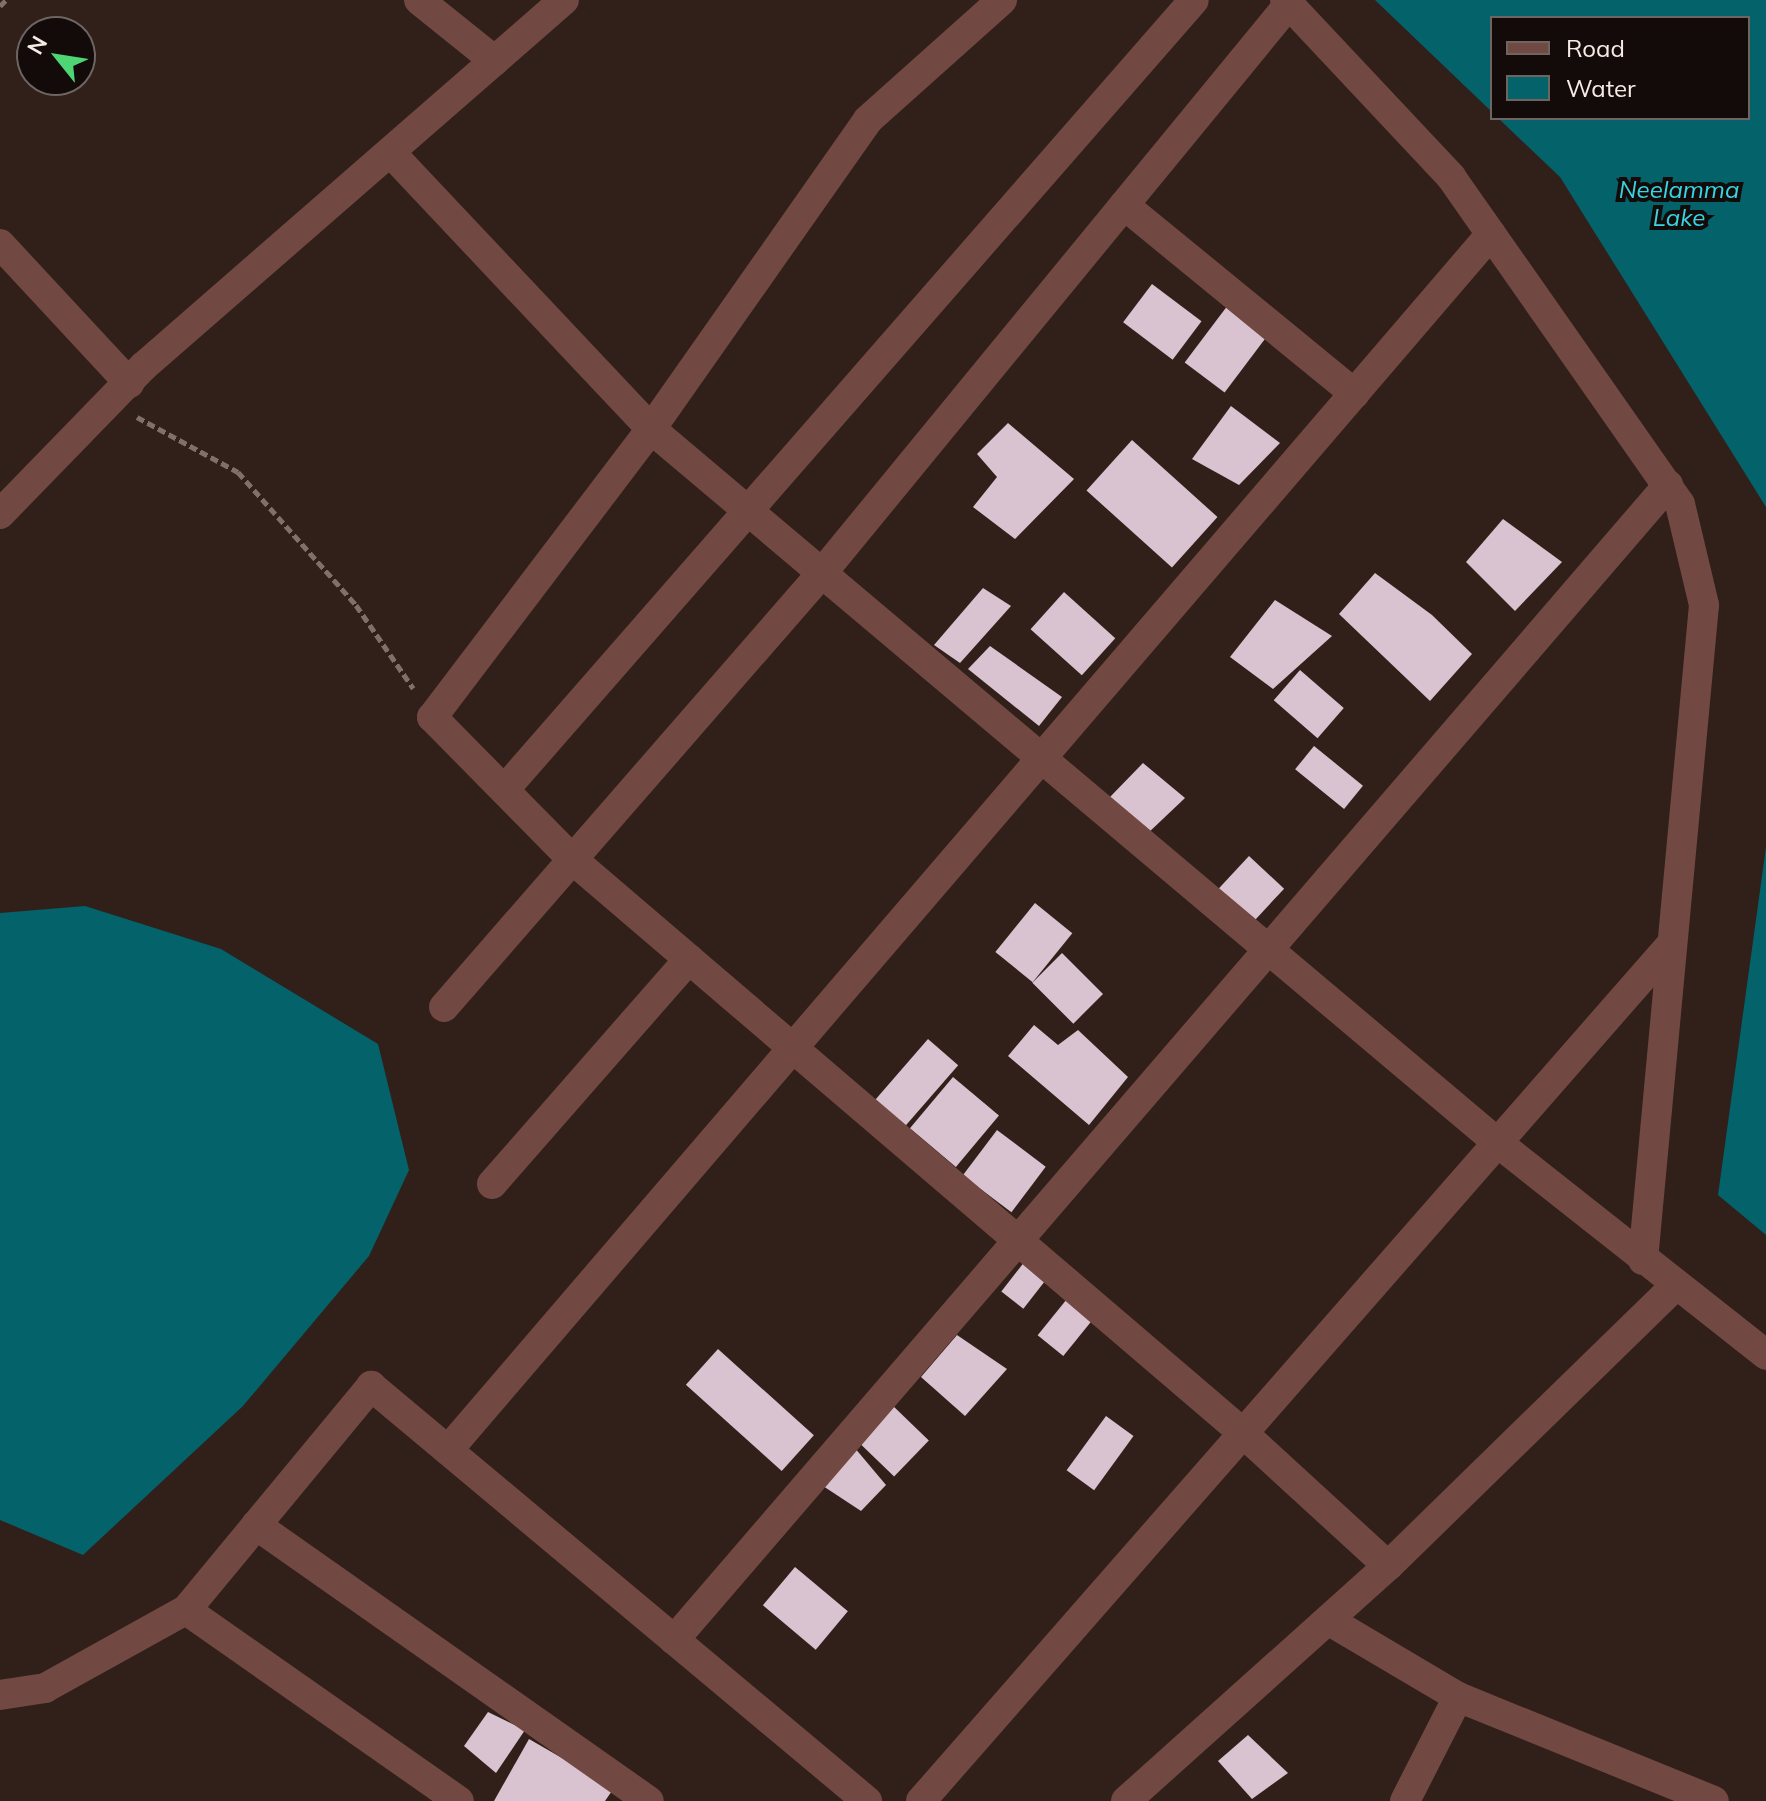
<!DOCTYPE html>
<html>
<head>
<meta charset="utf-8">
<style>
  body { margin:0 }
  #map { position:relative; width:1766px; height:1801px; overflow:hidden; background:#311f19; font-family:Mulish,sans-serif }
  div>[style] { position:absolute }
  .water>* { inset:0; background:#04626a }
  .building>* { inset:0; background:#d9c3d0; transform-origin:0 0 }
  .path>* { height:5px; margin-top:-2.5px; transform-origin:0; background:repeating-linear-gradient(90deg,#80706a 0 8px,transparent 0 12px) }
  .street>* { height:30px; margin:-15px; padding:0 15px; transform-origin:15px; border-radius:15px; background:#714842 }
  span { translate:-50% -50%; white-space:nowrap; text-align:center; line-height:1.15; -webkit-text-stroke:8px #130b09; paint-order:stroke }
  .water-label { font-size:24px; color:#37d5e3; font-style:italic }
  .legend { position:absolute; left:1490px; top:16px; width:260px; height:104px; box-sizing:border-box; background:#130b09; border:2px solid #6e6561; margin:0; padding:10px 14px; list-style:none; font-size:24px; color:#f7ebe6 }
  .legend li { display:flex; align-items:center; gap:16px; height:40px }
  .legend b { width:40px; border:2px solid #6e6561 }
  .north { position:absolute; left:16px; top:16px; width:80px; height:80px; box-sizing:border-box; background:#130b09; border:2px solid #6e6561; border-radius:50%; rotate:300deg; font-size:22px; font-weight:700; line-height:32px; text-align:center; color:#f7ebe6 }
  .north::after { content:''; display:block; margin:auto; width:28px; height:36px; background:#4ed675; clip-path:polygon(50% 0,100% 100%,50% 72%,0 100%) }
</style>
</head>
<body>
<div id="map">
  <div class="water">
    <i style="clip-path:polygon(1375px 0,1766px 0,1766px 507px,1560px 177px,1498px 118px,1748px 118px,1748px 18px,1492px 18px,1492px 112px)"></i>
    <i style="clip-path:polygon(1766px 847px,1766px 1235px,1718px 1195px)"></i>
    <i style="clip-path:polygon(85px 906px,221px 949px,378px 1044px,409px 1170px,369px 1256px,243px 1406px,83px 1555px,0 1520px,0 913px)"></i>
  </div>
  <div class="building">
    <i style="left:1152px;top:284px;width:62px;height:48px;rotate:37deg"></i>
    <i style="left:1228px;top:305px;width:50px;height:72px;rotate:37deg"></i>
    <i style="clip-path:polygon(1231px 406px,1280px 443px,1239px 485px,1192px 459px)"></i>
    <i style="clip-path:polygon(1008px 423px,1074px 479px,1015px 539px,973px 507px,997px 477px,977px 454px)"></i>
    <i style="left:1132px;top:440px;width:115px;height:68px;rotate:42deg"></i>
    <i style="clip-path:polygon(1503px 519px,1562px 562px,1515px 611px,1466px 562px)"></i>
    <i style="clip-path:polygon(1375px 573px,1432px 615px,1472px 654px,1430px 701px,1339px 614px)"></i>
    <i style="clip-path:polygon(983px 588px,1011px 606px,960px 663px,934px 645px)"></i>
    <i style="left:1064px;top:592px;width:69px;height:50px;rotate:42deg"></i>
    <i style="clip-path:polygon(1275px 600px,1332px 636px,1273px 689px,1230px 657px)"></i>
    <i style="clip-path:polygon(990px 646px,1062px 697px,1039px 726px,968px 669px)"></i>
    <i style="left:1300px;top:670px;width:58px;height:40px;rotate:41deg"></i>
    <i style="left:1314px;top:746px;width:63px;height:30px;rotate:39deg"></i>
    <i style="clip-path:polygon(1143px 763px,1185px 798px,1146px 835px,1110px 797px)"></i>
    <i style="left:1249px;top:856px;width:48px;height:45px;rotate:43deg"></i>
    <i style="left:1035px;top:903px;width:48px;height:63px;rotate:39deg"></i>
    <i style="left:1062px;top:953px;width:58px;height:42px;rotate:45deg"></i>
    <i style="clip-path:polygon(1034px 1025px,1058px 1045px,1078px 1030px,1128px 1077px,1089px 1125px,1008px 1056px)"></i>
    <i style="left:928px;top:1039px;width:40px;height:81px;rotate:41deg"></i>
    <i style="left:953px;top:1077px;width:60px;height:67px;rotate:40deg"></i>
    <i style="left:997px;top:1130px;width:61px;height:57px;rotate:37deg"></i>
    <i style="left:1029px;top:1256px;width:28px;height:45px;rotate:38deg"></i>
    <i style="left:1071px;top:1294px;width:33px;height:53px;rotate:39deg"></i>
    <i style="clip-path:polygon(957px 1335px,1007px 1369px,965px 1416px,921px 1377px)"></i>
    <i style="left:718px;top:1349px;width:129px;height:48px;rotate:42deg"></i>
    <i style="left:890px;top:1403px;width:54px;height:50px;rotate:44deg"></i>
    <i style="left:1106px;top:1416px;width:34px;height:67px;rotate:36deg"></i>
    <i style="clip-path:polygon(854px 1447px,886px 1485px,861px 1511px,820px 1484px)"></i>
    <i style="left:795px;top:1567px;width:69px;height:50px;rotate:40deg"></i>
    <i style="clip-path:polygon(488px 1712px,525px 1730px,496px 1773px,464px 1746px)"></i>
    <i style="clip-path:polygon(1248px 1735px,1288px 1773px,1252px 1799px,1218px 1761px)"></i>
    <i style="clip-path:polygon(529px 1739px,614px 1788px,605px 1801px,494px 1801px)"></i>
  </div>
  <div class="path">
    <i style="left:0;top:6px;width:8px;rotate:-45deg"></i>
    <i style="left:137px;top:417px;width:115px;rotate:28.6deg"></i>
    <i style="left:238px;top:472px;width:178px;rotate:48.4deg"></i>
    <i style="left:356px;top:605px;width:101px;rotate:55.5deg"></i>
  </div>
  <div class="street">
    <i style="left:419px;top:0;width:97px;rotate:38.8deg"></i>
    <i style="left:1002px;top:0;width:180px;rotate:138.2deg"></i>
    <i style="left:868px;top:120px;width:378px;rotate:125.1deg"></i>
    <i style="left:651px;top:429px;width:362px;rotate:127.2deg"></i>
    <i style="left:432px;top:717px;width:201px;rotate:45.4deg"></i>
    <i style="left:573px;top:860px;width:883px;rotate:40.54deg"></i>
    <i style="left:1244px;top:1434px;width:195px;rotate:42.5deg"></i>
    <i style="left:1285px;top:0;width:243px;rotate:46.8deg"></i>
    <i style="left:1451px;top:177px;width:399px;rotate:55deg"></i>
    <i style="left:1680px;top:504px;width:104px;rotate:76.6deg"></i>
    <i style="left:1704px;top:605px;width:658px;rotate:95.32deg"></i>
    <i style="left:391px;top:153px;width:379px;rotate:46.7deg"></i>
    <i style="left:651px;top:429px;width:1108px;rotate:40.13deg"></i>
    <i style="left:1498px;top:1143px;width:342px;rotate:38.3deg"></i>
    <i style="left:1124px;top:205px;width:298px;rotate:39.3deg"></i>
    <i style="left:0;top:244px;width:190px;rotate:47.1deg"></i>
    <i style="left:0;top:514px;width:206px;rotate:-45.8deg"></i>
    <i style="left:144px;top:366px;width:557px;rotate:-41.07deg"></i>
    <i style="left:505px;top:789px;width:1047px;rotate:-48.87deg"></i>
    <i style="left:444px;top:1007px;width:576px;rotate:-48.95deg"></i>
    <i style="left:822px;top:573px;width:736px;rotate:-50.62deg"></i>
    <i style="left:492px;top:1184px;width:299px;rotate:-48.8deg"></i>
    <i style="left:448px;top:1450px;width:1602px;rotate:-49.38deg"></i>
    <i style="left:256px;top:1525px;width:480px;rotate:35.1deg"></i>
    <i style="left:186px;top:1610px;width:333px;rotate:35deg"></i>
    <i style="left:1328px;top:1620px;width:151px;rotate:30.6deg"></i>
    <i style="left:1458px;top:1697px;width:276px;rotate:22.1deg"></i>
    <i style="left:674px;top:1640px;width:1524px;rotate:-49.28deg"></i>
    <i style="left:0;top:1695px;width:46px;rotate:-8.8deg"></i>
    <i style="left:45px;top:1688px;width:161px;rotate:-29deg"></i>
    <i style="left:186px;top:1610px;width:291px;rotate:-50.4deg"></i>
    <i style="left:371px;top:1386px;width:647px;rotate:39.92deg"></i>
    <i style="left:921px;top:1801px;width:1135px;rotate:-48.79deg"></i>
    <i style="left:1126px;top:1801px;width:352px;rotate:-41.9deg"></i>
    <i style="left:1388px;top:1566px;width:401px;rotate:-44.3deg"></i>
    <i style="left:1405px;top:1801px;width:117px;rotate:-63deg"></i>
  </div>
  <div class="water-label">
    <span style="left:1679px;top:204px">Neelamma<br>Lake</span>
  </div>
  <ul class="legend">
  <li><b style="height:10px;background:#714842"></b>Road</li>
  <li><b style="height:22px;background:#04626a"></b>Water</li>
  </ul>
  <div class="north">N</div>
</div>
</body>
</html>
